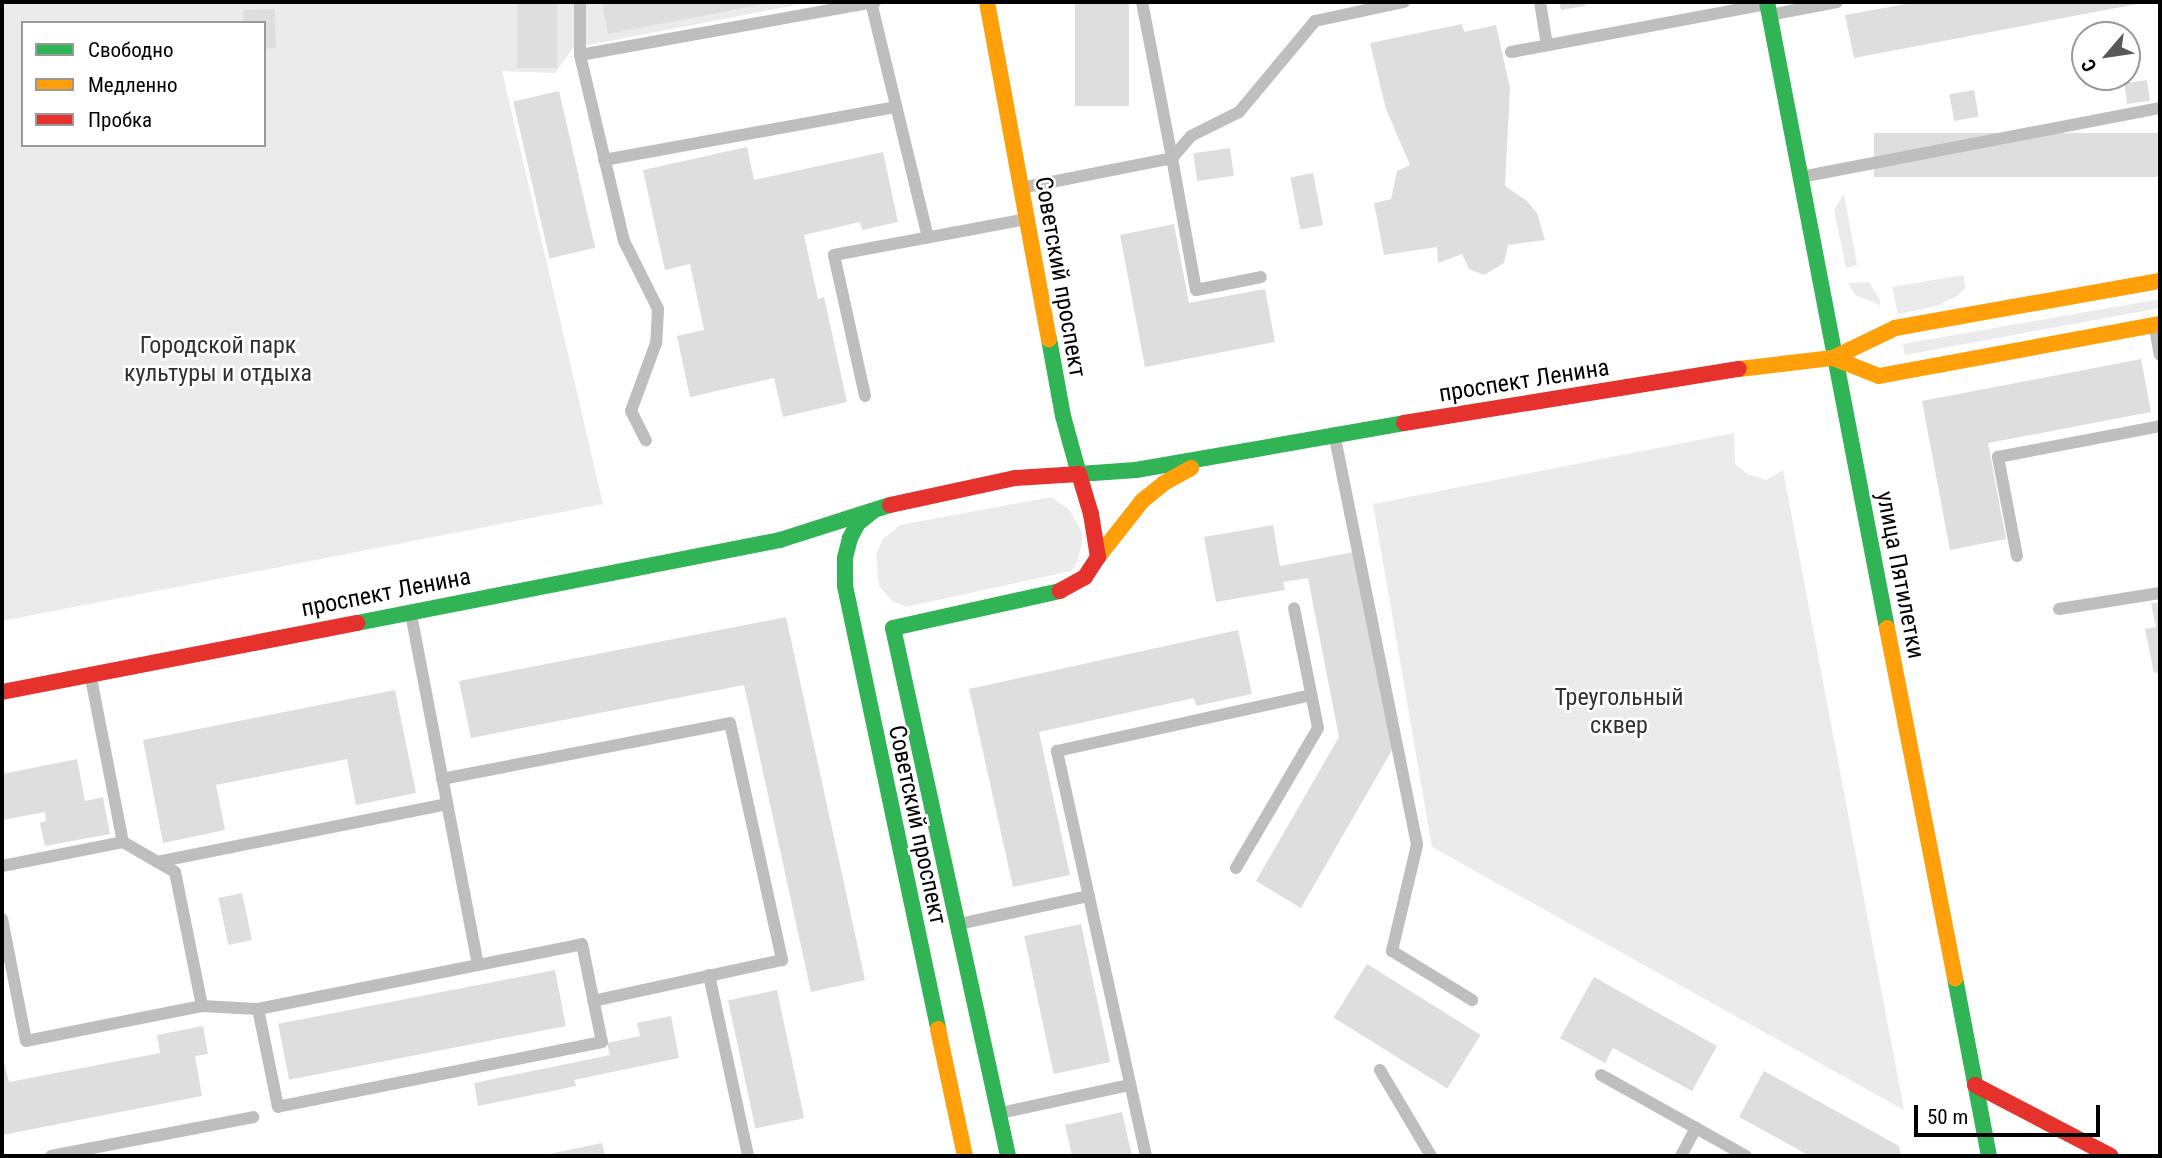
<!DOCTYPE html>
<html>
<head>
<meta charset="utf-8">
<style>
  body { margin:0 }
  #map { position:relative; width:2162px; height:1158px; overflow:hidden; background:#fff; font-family:"Roboto Condensed",sans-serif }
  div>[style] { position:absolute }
  .green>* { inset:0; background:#ebebeb }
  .building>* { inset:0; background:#dedede; transform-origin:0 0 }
  .lane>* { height:12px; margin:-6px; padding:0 6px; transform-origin:6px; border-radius:6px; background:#bebebe }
  .fast>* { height:16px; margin:-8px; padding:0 8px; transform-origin:8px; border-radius:8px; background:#30b455 }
  .slow>* { height:16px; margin:-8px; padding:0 8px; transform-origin:8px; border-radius:8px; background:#ff9f0a }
  .jam>* { height:16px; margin:-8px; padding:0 8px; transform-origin:8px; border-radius:8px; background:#e5322d }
  span { translate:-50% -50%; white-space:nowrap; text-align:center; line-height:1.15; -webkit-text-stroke:5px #fff; paint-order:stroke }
  .street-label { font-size:24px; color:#000 }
  .park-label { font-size:24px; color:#313131 }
  .frame { position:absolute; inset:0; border:4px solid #000; pointer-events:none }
  .legend { position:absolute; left:21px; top:21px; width:245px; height:126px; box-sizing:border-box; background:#fff; border:2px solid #999; margin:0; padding:9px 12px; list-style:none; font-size:21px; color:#000 }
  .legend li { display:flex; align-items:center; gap:14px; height:35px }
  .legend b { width:35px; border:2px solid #999 }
  .north { position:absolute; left:2071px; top:21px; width:70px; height:70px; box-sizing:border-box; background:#fff; border:2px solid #999; border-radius:50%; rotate:241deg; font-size:19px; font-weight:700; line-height:28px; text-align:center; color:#000 }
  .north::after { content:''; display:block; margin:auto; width:24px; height:32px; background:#595959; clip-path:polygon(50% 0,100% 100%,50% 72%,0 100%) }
  .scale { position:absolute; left:1914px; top:1105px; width:186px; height:32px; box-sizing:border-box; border:4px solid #000; border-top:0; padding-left:9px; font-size:21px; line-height:24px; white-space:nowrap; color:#000; -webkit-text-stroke:5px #fff; paint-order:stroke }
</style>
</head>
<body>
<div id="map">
  <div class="green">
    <i style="clip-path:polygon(evenodd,2px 2px,812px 2px,573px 48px,555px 73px,502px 71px,603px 504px,2px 621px,2px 2px,23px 23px,264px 23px,264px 145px,23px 145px,23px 23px)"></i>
    <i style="clip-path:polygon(1844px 194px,1857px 265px,1846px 268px,1834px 210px)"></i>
    <i style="clip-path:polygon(1964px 275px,1965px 288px,1957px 296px,1937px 306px,1898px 314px,1892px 287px)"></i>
    <i style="clip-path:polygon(1869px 282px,1880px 300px,1880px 305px,1855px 295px,1848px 283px)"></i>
    <i style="clip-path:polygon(2160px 299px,2160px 308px,1905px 355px,1903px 344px)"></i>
    <i style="clip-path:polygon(1734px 433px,1735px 464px,1748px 474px,1766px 480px,1783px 470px,1904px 1110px,1432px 847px,1373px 504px)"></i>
    <i style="clip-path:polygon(1051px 497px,1070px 510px,1083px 535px,1078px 561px,1071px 571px,906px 607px,892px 601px,879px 586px,876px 554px,883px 539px,900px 525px)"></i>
  </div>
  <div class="building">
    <i style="left:517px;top:2px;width:40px;height:66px"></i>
    <i style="clip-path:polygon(602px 2px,769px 2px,769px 3px,608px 34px)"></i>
    <i style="left:1075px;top:2px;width:54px;height:104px"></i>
    <i style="clip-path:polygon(1559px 2px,1584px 2px,1585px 6px,1561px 10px)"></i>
    <i style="clip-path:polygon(1917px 2px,2142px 2px,2142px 3px,1854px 58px,1845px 15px)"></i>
    <i style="clip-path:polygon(275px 9px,276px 48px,264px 49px,264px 23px,243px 23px,243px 10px)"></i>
    <i style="clip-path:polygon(1462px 24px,1464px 32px,1496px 25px,1510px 88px,1505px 186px,1527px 201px,1537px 213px,1545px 240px,1508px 245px,1504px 263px,1484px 275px,1469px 269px,1462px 254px,1438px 263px,1437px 247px,1384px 255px,1374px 203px,1391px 199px,1397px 171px,1410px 165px,1386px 109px,1370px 43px)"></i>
    <i style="left:2147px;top:80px;width:21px;height:23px;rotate:82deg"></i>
    <i style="left:1974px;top:90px;width:27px;height:25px;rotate:80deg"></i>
    <i style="left:559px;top:91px;width:161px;height:47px;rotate:77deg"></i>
    <i style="left:2160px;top:133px;width:44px;height:286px;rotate:90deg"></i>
    <i style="clip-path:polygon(747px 147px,754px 180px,883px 152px,898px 222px,862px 230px,860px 222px,804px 235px,818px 299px,824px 297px,847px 402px,783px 417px,774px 378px,690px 397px,677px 336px,704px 330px,690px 264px,665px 270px,643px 170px)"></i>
    <i style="left:1230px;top:148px;width:28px;height:37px;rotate:82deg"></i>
    <i style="left:1313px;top:173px;width:53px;height:23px;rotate:79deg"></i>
    <i style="clip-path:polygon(1174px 224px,1189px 303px,1265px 289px,1275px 342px,1145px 367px,1120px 235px)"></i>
    <i style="clip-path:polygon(2141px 359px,2151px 412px,1988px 443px,2006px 539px,1950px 550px,1922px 401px)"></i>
    <i style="clip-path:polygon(1273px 525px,1280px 566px,1354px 552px,1392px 750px,1301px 908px,1256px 881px,1339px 737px,1308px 578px,1283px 582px,1285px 590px,1216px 602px,1204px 537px)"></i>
    <i style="clip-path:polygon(2160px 602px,2160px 672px,2154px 673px,2145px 629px,2156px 627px,2151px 603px)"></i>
    <i style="clip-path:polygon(786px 617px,865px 980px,811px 992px,744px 685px,471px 738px,459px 681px)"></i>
    <i style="clip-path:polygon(1238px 630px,1252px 694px,1196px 706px,1194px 698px,1039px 732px,1070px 875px,1013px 887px,969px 689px)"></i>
    <i style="clip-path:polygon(395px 690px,416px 793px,356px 805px,347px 759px,216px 785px,225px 830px,163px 843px,143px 740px)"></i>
    <i style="clip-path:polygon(77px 759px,85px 801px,103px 797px,110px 834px,45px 846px,40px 823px,46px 821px,45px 812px,2px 820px,2px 774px)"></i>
    <i style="left:242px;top:893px;width:48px;height:24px;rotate:78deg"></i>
    <i style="left:1081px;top:924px;width:141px;height:58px;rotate:78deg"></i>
    <i style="left:1367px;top:964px;width:134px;height:63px;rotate:32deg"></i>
    <i style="left:555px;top:970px;width:57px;height:282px;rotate:79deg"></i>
    <i style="clip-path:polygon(1594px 977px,1717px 1046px,1692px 1091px,1613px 1048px,1605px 1063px,1560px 1038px)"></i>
    <i style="left:777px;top:990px;width:131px;height:50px;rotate:78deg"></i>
    <i style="clip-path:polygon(671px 1016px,679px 1058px,574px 1080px,576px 1086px,478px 1106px,474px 1083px,610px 1055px,607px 1043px,640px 1036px,637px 1023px)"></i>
    <i style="clip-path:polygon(203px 1026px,208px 1054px,195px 1056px,202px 1096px,2px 1135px,2px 1054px,9px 1082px,160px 1053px,157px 1035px)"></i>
    <i style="clip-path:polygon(1764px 1071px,1899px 1146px,1901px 1156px,1810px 1156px,1739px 1117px)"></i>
    <i style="clip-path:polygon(1122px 1112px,1132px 1156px,1072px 1156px,1065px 1125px)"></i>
    <i style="clip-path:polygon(602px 1143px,605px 1156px,545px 1156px,544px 1155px)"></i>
  </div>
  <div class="lane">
    <i style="left:580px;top:2px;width:53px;rotate:90deg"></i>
    <i style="left:580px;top:55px;width:191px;rotate:76.7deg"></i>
    <i style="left:624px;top:241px;width:76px;rotate:63.4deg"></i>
    <i style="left:658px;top:309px;width:34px;rotate:93deg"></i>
    <i style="left:656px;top:343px;width:72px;rotate:110.2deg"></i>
    <i style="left:631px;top:411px;width:33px;rotate:63deg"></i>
    <i style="left:871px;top:2px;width:242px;rotate:76.4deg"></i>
    <i style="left:1142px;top:2px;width:159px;rotate:79.1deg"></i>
    <i style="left:1540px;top:2px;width:44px;rotate:80.8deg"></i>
    <i style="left:1770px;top:15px;width:68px;rotate:-11deg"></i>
    <i style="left:1511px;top:52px;width:260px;rotate:-10.6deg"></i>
    <i style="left:580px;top:55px;width:300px;rotate:-10.2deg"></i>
    <i style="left:1172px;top:158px;width:29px;rotate:-49deg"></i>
    <i style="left:1191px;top:136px;width:54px;rotate:-26.6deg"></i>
    <i style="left:1239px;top:112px;width:119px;rotate:-50.1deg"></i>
    <i style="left:1315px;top:21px;width:91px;rotate:-12.1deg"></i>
    <i style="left:604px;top:160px;width:297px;rotate:-10.3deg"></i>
    <i style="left:1801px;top:177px;width:366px;rotate:-10.9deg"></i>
    <i style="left:1021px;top:188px;width:154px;rotate:-11.2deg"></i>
    <i style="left:1172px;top:158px;width:134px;rotate:79.7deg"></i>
    <i style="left:1196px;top:290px;width:66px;rotate:-11.3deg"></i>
    <i style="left:2155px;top:328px;width:27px;rotate:80deg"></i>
    <i style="left:865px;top:396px;width:144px;rotate:-102.4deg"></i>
    <i style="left:834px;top:255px;width:195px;rotate:-10.6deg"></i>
    <i style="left:1334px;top:433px;width:420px;rotate:78.6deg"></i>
    <i style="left:1417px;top:845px;width:109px;rotate:103.3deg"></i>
    <i style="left:1392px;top:951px;width:94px;rotate:31.5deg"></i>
    <i style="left:2017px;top:556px;width:101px;rotate:-100.9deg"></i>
    <i style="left:1998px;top:457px;width:165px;rotate:-10.8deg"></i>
    <i style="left:2059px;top:609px;width:102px;rotate:-9deg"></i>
    <i style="left:411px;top:614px;width:357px;rotate:79.2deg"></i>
    <i style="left:91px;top:678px;width:167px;rotate:79deg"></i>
    <i style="left:442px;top:779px;width:293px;rotate:-11deg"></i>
    <i style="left:730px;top:723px;width:243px;rotate:77.6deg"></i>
    <i style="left:782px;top:960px;width:193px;rotate:167.8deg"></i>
    <i style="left:157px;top:862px;width:296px;rotate:-11.3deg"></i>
    <i style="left:2px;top:866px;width:123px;rotate:-11.2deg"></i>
    <i style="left:123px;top:842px;width:60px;rotate:30deg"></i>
    <i style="left:175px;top:872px;width:137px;rotate:78.6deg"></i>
    <i style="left:202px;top:1006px;width:179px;rotate:168.8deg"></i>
    <i style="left:26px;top:1041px;width:124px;rotate:-101.1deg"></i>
    <i style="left:1236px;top:868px;width:162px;rotate:-59.6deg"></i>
    <i style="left:1318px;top:728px;width:122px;rotate:-101.3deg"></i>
    <i style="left:959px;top:924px;width:133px;rotate:-12.2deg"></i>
    <i style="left:709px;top:975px;width:185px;rotate:77.8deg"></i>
    <i style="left:202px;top:1006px;width:56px;rotate:3.1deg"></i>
    <i style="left:258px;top:1009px;width:330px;rotate:-11.3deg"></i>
    <i style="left:582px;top:944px;width:100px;rotate:78.5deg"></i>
    <i style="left:602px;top:1042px;width:330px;rotate:168.7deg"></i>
    <i style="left:278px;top:1107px;width:100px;rotate:-101.5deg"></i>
    <i style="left:1380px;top:1070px;width:100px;rotate:59.3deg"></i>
    <i style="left:1601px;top:1075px;width:166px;rotate:29.2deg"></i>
    <i style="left:1000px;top:1113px;width:133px;rotate:-12.2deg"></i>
    <i style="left:51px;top:1156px;width:206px;rotate:-10.9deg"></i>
    <i style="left:1146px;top:1156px;width:415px;rotate:-102.4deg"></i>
    <i style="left:1057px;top:751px;width:260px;rotate:-12.4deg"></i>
    <i style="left:1681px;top:1156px;width:32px;rotate:-62deg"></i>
  </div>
  <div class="fast">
    <i style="left:1767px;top:2px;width:637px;rotate:79.15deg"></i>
    <i style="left:1049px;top:339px;width:78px;rotate:79.7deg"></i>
    <i style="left:1063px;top:416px;width:60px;rotate:74.6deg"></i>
    <i style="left:1079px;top:474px;width:57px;rotate:-4deg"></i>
    <i style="left:1136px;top:470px;width:272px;rotate:-9.9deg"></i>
    <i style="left:873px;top:511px;width:19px;rotate:141deg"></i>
    <i style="left:858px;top:523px;width:17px;rotate:118deg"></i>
    <i style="left:850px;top:538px;width:21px;rotate:104deg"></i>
    <i style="left:845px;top:558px;width:28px;rotate:90deg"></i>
    <i style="left:845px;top:586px;width:453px;rotate:78.1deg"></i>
    <i style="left:357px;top:623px;width:431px;rotate:-11.1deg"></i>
    <i style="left:780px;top:540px;width:115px;rotate:-17.7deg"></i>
    <i style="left:893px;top:628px;width:540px;rotate:77.71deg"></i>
    <i style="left:893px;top:628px;width:171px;rotate:-12.5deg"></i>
    <i style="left:1955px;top:978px;width:181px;rotate:79.2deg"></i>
  </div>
  <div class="slow">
    <i style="left:987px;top:2px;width:343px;rotate:79.6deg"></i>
    <i style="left:1833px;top:358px;width:49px;rotate:21.4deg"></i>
    <i style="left:1879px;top:376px;width:286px;rotate:-10.5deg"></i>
    <i style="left:1739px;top:369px;width:95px;rotate:-6.7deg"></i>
    <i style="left:1833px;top:358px;width:69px;rotate:-25.8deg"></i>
    <i style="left:1895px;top:328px;width:269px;rotate:-10.1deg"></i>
    <i style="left:1098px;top:557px;width:71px;rotate:-51.8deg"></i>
    <i style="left:1142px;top:501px;width:28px;rotate:-39deg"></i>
    <i style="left:1164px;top:483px;width:31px;rotate:-29deg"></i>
    <i style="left:1887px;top:628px;width:357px;rotate:79deg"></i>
    <i style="left:938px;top:1029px;width:130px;rotate:78deg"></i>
  </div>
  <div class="jam">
    <i style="left:1404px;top:423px;width:339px;rotate:-9.2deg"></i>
    <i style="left:890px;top:505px;width:128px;rotate:-12.2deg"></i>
    <i style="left:1015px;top:478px;width:64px;rotate:-3.6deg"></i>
    <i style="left:1079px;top:474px;width:42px;rotate:73.3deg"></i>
    <i style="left:1091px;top:514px;width:44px;rotate:80.8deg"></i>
    <i style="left:1098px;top:557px;width:24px;rotate:123deg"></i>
    <i style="left:1085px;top:577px;width:29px;rotate:151deg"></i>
    <i style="left:2px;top:692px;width:362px;rotate:-11deg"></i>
    <i style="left:1975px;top:1085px;width:153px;rotate:27.6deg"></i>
  </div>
  <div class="street-label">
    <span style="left:1060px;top:277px;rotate:80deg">Советский проспект</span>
    <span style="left:1524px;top:381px;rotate:-9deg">проспект Ленина</span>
    <span style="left:1900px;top:575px;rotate:79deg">улица Пятилетки</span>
    <span style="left:386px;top:593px;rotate:-11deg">проспект Ленина</span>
    <span style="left:917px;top:825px;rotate:78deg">Советский проспект</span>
  </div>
  <div class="park-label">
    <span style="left:218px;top:360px">Городской парк<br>культуры и отдыха</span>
    <span style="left:1619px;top:712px">Треугольный<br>сквер</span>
  </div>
  <div class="frame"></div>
  <ul class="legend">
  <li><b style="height:9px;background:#30b455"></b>Свободно</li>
  <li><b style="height:9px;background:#ff9f0a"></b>Медленно</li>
  <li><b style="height:9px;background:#e5322d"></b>Пробка</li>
  </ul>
  <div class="north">С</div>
  <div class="scale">50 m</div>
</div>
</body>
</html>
